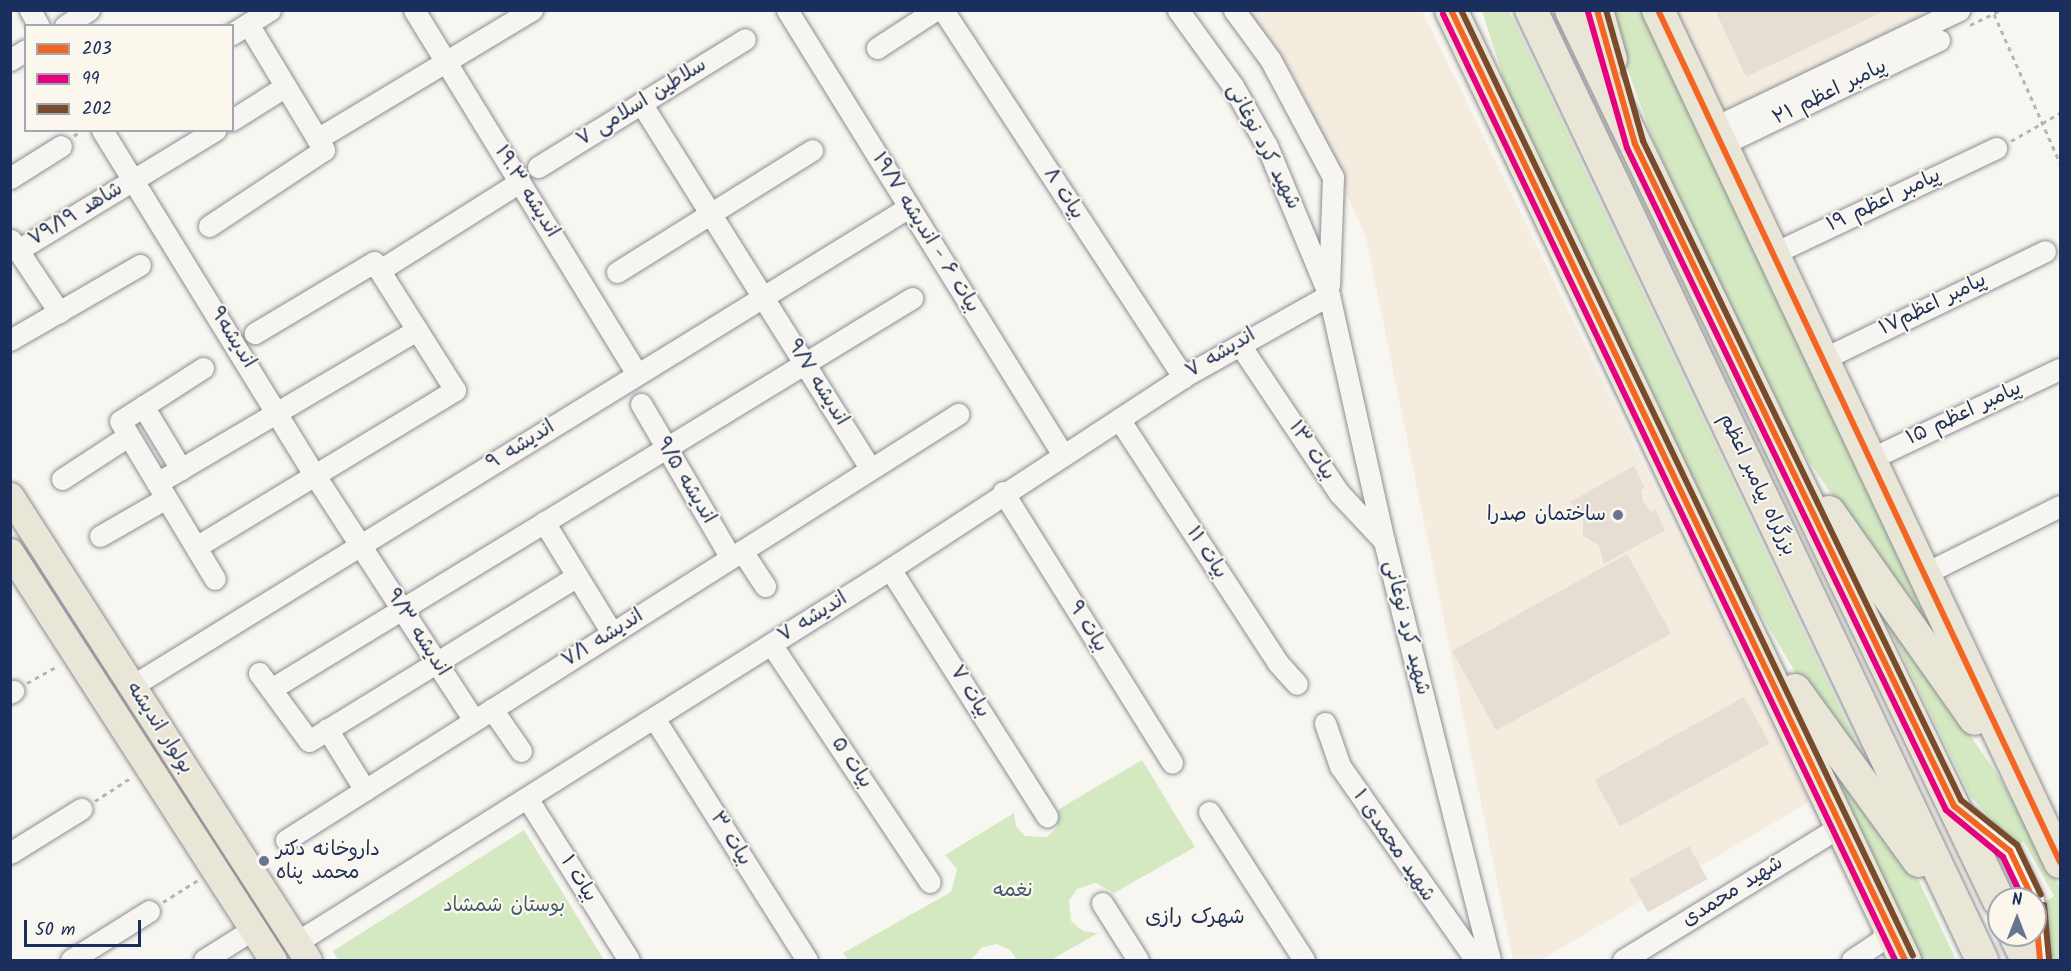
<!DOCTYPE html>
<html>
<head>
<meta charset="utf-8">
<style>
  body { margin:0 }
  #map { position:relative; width:2071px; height:971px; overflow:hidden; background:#f8f6f0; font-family:Kalam,"Playpen Sans Arabic",sans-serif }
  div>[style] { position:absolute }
  .built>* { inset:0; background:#f4ecdf }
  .green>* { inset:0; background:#d4e9c1 }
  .building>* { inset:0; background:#e6ded3; transform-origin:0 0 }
  .path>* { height:3px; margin-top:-1.5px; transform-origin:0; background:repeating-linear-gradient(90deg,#b3b5b7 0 4.5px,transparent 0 9px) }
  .roads { filter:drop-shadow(0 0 2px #8b8e94) drop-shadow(0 0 2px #8b8e94) }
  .minor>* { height:21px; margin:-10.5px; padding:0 10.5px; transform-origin:10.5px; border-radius:10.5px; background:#f6f5f1 }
  .major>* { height:27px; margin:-13.5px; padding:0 13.5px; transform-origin:13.5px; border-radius:13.5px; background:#e9e6d8 }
  .highway>* { height:32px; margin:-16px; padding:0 16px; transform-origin:16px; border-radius:16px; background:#e9e6d8 }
  .bus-1>* { height:6px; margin:-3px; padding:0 3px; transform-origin:3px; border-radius:3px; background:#f26522 }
  .bus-2>* { height:6px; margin:-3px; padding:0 3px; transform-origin:3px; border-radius:3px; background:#e5007d }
  .bus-3>* { height:6px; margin:-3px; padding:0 3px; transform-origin:3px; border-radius:3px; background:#7a4b2a }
  .dots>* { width:16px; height:16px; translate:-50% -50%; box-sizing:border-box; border:3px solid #fbf7ec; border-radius:50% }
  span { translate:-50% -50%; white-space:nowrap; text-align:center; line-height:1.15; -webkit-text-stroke:4.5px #fbf7ec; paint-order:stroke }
  .street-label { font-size:20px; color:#1b2f5e }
  .poi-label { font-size:20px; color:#1b2f5e }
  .right { translate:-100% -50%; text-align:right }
  .left { translate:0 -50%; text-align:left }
  .park-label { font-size:20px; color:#425b6d }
  .neighbourhood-label { font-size:21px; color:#1b2f5e }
  .frame { position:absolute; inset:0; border:12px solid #1b2f5e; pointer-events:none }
  .legend { position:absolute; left:24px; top:24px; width:210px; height:108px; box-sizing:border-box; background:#fbf7ec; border:2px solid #a1a7b3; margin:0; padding:8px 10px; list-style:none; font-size:18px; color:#1b2f5e }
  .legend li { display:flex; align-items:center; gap:12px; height:30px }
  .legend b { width:30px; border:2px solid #a1a7b3 }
  .north { position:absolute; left:1987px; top:887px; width:60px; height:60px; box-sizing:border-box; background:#fbf7ec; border:2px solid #a1a7b3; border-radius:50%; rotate:0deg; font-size:16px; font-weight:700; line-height:24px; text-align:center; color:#1b2f5e }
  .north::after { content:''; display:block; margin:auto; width:21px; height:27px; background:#687591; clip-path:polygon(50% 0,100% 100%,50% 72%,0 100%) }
  .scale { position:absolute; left:24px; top:920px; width:117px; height:27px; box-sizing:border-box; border:3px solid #1b2f5e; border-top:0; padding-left:8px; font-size:18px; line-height:21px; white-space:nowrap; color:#1b2f5e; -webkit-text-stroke:4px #fbf7ec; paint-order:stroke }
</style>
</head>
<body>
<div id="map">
  <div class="built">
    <i style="clip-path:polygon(1248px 11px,1422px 11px,1809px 802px,1541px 960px,1513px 960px,1366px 237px,1293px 74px)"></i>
    <i style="clip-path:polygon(1676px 11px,1980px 11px,1734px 130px)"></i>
  </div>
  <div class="green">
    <i style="clip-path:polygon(1482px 11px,1509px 11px,1878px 788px,1798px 677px,1738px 575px,1512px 104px)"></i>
    <i style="clip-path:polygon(1606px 11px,1642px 11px,1887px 526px,1940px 654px,1790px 433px,1656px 147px)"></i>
    <i style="clip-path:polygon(1878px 605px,2002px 781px,2060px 887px,2060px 960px,2051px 960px,2046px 901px,2054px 896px,2024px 842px,2015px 844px,1971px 797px)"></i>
    <i style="clip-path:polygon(1808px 725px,1919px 881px,1956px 960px,1914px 960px)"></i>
    <i style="clip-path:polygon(1142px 760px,1195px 847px,1114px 893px,1096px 883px,1077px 889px,1069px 901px,1071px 921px,1083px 931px,1098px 933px,1051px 960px,1017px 960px,1010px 950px,996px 944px,981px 948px,971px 960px,848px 960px,843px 953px,951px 892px,957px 869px,945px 855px,1014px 813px,1016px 826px,1025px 836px,1047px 837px,1057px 828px,1059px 809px)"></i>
    <i style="clip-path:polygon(524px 830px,604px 960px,338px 960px,333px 951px)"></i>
  </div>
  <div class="building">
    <i style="clip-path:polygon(1715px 10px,1887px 10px,1746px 77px)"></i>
    <i style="clip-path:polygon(1634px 466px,1645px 488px,1641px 490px,1643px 502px,1651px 512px,1655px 509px,1665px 530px,1604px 564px,1599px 546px,1583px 535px,1583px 516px,1570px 502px)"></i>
    <i style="left:1627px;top:554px;width:91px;height:200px;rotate:61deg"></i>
    <i style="left:1744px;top:697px;width:53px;height:171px;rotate:61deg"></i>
    <i style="left:1689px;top:846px;width:38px;height:68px;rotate:61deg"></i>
  </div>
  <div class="path">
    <i style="left:1994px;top:14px;width:163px;rotate:66.1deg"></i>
    <i style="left:1970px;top:25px;width:34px;rotate:-26deg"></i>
    <i style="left:74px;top:136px;width:9px;rotate:-41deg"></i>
    <i style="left:2011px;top:141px;width:56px;rotate:-29.7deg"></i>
    <i style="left:27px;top:683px;width:35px;rotate:-29deg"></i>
    <i style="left:95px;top:801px;width:44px;rotate:-33deg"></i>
    <i style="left:163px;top:902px;width:41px;rotate:-32.2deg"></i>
  </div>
  <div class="roads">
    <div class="minor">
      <i style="left:30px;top:10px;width:18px;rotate:61deg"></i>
      <i style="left:414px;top:10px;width:427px;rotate:58.5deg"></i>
      <i style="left:787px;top:10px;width:524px;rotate:58.19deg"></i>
      <i style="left:943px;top:10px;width:439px;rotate:56.8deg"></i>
      <i style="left:1178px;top:10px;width:94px;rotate:54.1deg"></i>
      <i style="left:1233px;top:86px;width:69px;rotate:60.5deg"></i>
      <i style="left:1267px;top:146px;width:161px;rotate:67.4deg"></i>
      <i style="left:1329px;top:295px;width:252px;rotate:77.4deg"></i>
      <i style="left:1384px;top:541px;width:432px;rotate:75.8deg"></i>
      <i style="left:1234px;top:10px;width:61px;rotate:53.7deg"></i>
      <i style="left:1270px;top:59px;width:134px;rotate:61.9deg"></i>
      <i style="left:1333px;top:177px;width:108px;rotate:92.1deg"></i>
      <i style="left:65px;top:26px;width:29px;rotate:-34deg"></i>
      <i style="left:232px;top:34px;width:45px;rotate:-32.3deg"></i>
      <i style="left:877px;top:48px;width:69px;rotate:-33.2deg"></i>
      <i style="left:10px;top:60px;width:19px;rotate:-32deg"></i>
      <i style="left:641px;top:103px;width:432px;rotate:57.9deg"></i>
      <i style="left:232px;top:120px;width:62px;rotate:-32.4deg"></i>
      <i style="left:1713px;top:128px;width:273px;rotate:-25.6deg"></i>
      <i style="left:102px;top:130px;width:404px;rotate:58.4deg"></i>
      <i style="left:314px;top:474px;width:293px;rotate:57deg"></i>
      <i style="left:317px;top:139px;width:251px;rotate:-31deg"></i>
      <i style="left:1721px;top:145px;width:242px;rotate:-25.7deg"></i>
      <i style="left:538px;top:167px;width:243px;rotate:-31.7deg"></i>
      <i style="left:10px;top:178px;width:60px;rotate:-32.1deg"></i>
      <i style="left:209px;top:226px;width:138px;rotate:-33.5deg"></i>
      <i style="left:324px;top:150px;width:147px;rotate:-121.1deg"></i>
      <i style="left:11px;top:240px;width:87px;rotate:56.3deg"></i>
      <i style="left:18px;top:250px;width:231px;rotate:-31.3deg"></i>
      <i style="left:1772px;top:254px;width:248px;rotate:-25.3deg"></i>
      <i style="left:380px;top:270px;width:165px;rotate:-32.2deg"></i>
      <i style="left:617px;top:272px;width:230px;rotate:-32deg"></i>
      <i style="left:10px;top:340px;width:150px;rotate:-30deg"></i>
      <i style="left:1246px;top:354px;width:167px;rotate:56.2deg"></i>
      <i style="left:1339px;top:493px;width:66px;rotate:46.8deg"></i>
      <i style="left:1821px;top:360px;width:249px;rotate:-25.9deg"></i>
      <i style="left:203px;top:368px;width:98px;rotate:147.4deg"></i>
      <i style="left:120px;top:421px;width:184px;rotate:59deg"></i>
      <i style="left:641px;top:404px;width:178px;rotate:59.7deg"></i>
      <i style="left:143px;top:406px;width:74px;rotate:58.9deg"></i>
      <i style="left:1119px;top:419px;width:291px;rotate:56.9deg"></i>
      <i style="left:1278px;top:663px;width:28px;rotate:48deg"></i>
      <i style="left:1868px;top:460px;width:212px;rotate:-25.4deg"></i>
      <i style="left:62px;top:479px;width:79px;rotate:-33.1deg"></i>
      <i style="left:157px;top:483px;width:302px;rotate:-30.5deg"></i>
      <i style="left:1003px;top:492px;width:319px;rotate:58deg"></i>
      <i style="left:544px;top:522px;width:130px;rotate:58.5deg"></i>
      <i style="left:100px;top:536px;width:76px;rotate:-29.9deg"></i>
      <i style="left:196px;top:547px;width:303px;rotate:-31.2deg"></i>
      <i style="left:455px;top:390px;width:151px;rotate:-122.3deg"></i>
      <i style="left:374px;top:262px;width:139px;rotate:149.2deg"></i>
      <i style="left:742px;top:551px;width:42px;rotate:56.7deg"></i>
      <i style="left:890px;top:569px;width:293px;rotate:57.6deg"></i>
      <i style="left:1922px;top:575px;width:154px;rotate:-26.6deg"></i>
      <i style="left:771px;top:644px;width:286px;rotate:56.3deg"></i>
      <i style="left:259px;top:673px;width:84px;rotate:53.7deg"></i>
      <i style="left:309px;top:741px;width:315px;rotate:-31.6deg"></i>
      <i style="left:132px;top:686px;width:913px;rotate:-31.65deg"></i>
      <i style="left:271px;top:689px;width:751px;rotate:-31.38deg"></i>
      <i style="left:10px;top:693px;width:4px;rotate:-34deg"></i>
      <i style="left:492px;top:709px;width:51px;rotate:55.4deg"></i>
      <i style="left:654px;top:718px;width:286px;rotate:57.7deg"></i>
      <i style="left:1325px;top:723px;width:46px;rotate:70.8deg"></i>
      <i style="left:1340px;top:766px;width:237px;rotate:55deg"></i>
      <i style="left:327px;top:729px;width:72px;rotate:58.1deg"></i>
      <i style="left:527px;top:798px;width:191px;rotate:57.8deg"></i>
      <i style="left:1959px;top:809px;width:66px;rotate:39.5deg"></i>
      <i style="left:2010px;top:851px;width:53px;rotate:64.4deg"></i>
      <i style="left:1209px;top:812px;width:176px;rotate:57.3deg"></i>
      <i style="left:286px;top:840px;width:796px;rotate:-32.37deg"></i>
      <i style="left:10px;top:853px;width:84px;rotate:-31.8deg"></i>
      <i style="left:1102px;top:903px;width:67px;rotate:57.7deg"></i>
      <i style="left:2035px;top:906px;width:54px;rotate:84.7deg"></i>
      <i style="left:297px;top:942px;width:701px;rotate:-32.17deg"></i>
      <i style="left:890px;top:569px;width:350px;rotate:-33.2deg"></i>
      <i style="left:1183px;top:377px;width:167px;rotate:-29.3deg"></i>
      <i style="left:71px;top:960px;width:92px;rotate:-32.1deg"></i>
      <i style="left:204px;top:960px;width:58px;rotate:-32.3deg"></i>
      <i style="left:1623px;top:960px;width:259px;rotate:-31.6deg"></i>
      <i style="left:1852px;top:960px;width:36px;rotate:-34deg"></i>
      <i style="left:1882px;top:940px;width:18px;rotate:-77deg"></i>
    </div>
    <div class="major">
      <i style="left:10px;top:496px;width:551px;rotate:57.29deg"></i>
      <i style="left:10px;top:552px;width:485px;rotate:57.2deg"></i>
    </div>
    <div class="highway">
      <i style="left:1451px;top:10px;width:1053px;rotate:64.46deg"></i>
      <i style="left:1531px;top:10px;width:1052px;rotate:64.6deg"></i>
      <i style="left:1571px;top:10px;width:988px;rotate:64.34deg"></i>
      <i style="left:1597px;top:10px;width:51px;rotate:74.1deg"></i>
      <i style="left:1658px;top:10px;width:942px;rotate:64.74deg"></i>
      <i style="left:1829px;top:512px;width:253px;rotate:54.8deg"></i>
      <i style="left:1795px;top:690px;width:211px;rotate:54.1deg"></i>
      <i style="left:2015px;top:935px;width:28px;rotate:64deg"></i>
    </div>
  </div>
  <div class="bus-1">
    <i style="left:1451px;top:10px;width:1053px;rotate:64.46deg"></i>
    <i style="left:1597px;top:10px;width:139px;rotate:74.2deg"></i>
    <i style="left:1635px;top:144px;width:735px;rotate:64.27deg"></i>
    <i style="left:1954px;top:806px;width:72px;rotate:38.8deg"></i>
    <i style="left:2010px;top:851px;width:53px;rotate:64.4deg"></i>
    <i style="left:1658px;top:10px;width:942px;rotate:64.74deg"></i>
    <i style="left:2035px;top:906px;width:54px;rotate:84.7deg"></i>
  </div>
  <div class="bus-2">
    <i style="left:1588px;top:12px;width:141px;rotate:74deg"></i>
    <i style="left:1627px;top:148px;width:735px;rotate:64.27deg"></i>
    <i style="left:1946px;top:810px;width:74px;rotate:39.5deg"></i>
    <i style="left:2003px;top:857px;width:47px;rotate:64.5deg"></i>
    <i style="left:1443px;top:14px;width:1048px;rotate:64.46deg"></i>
  </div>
  <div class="bus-3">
    <i style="left:1461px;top:10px;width:1048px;rotate:64.46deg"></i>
    <i style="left:1606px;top:10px;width:136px;rotate:74.2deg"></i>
    <i style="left:1643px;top:141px;width:732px;rotate:64.24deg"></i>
    <i style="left:1961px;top:800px;width:72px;rotate:38.8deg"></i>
    <i style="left:2017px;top:845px;width:55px;rotate:64.4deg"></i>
    <i style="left:2044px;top:905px;width:54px;rotate:84.7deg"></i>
  </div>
  <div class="dots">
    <i style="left:1618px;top:515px;background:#687591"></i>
    <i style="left:264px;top:861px;background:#687591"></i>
  </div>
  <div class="street-label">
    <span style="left:1830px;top:93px;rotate:-26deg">پیامبر اعظم ۲۱</span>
    <span style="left:642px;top:103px;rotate:-32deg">سلاطین اسلامی ۷</span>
    <span style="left:1263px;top:147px;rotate:63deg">شهید کرد نوغانی</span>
    <span style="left:526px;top:192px;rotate:58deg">اندیشه ۱۹.۳</span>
    <span style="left:1063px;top:194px;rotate:57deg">بیات ۸</span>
    <span style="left:1884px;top:201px;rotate:-25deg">پیامبر اعظم ۱۹</span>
    <span style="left:76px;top:215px;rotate:-31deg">شاهد ۷۹/۱۹</span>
    <span style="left:925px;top:233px;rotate:58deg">بیات ۶ - اندیشه ۱۹/۷</span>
    <span style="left:1933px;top:305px;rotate:-26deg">پیامبر اعظم۱۷</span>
    <span style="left:232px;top:338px;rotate:58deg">اندیشه۹</span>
    <span style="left:1221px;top:354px;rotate:-31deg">اندیشه ۷</span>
    <span style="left:817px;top:383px;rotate:58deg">اندیشه ۹/۷</span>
    <span style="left:1964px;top:414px;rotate:-25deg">پیامبر اعظم ۱۵</span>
    <span style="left:521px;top:446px;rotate:-32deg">اندیشه ۹</span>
    <span style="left:1311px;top:451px;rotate:56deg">بیات ۱۳</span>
    <span style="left:685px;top:481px;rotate:59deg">اندیشه ۹/۵</span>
    <span style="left:1757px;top:485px;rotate:65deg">بزرگراه پیامبر اعظم</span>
    <span style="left:1206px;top:553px;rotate:57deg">بیات ۱۱</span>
    <span style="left:813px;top:618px;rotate:-32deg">اندیشه ۷</span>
    <span style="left:1087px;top:627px;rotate:58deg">بیات ۹</span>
    <span style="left:1406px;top:628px;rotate:76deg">شهید کرد نوغانی</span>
    <span style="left:417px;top:633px;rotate:57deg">اندیشه ۹/۳</span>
    <span style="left:603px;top:639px;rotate:-32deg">اندیشه ۷/۱</span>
    <span style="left:969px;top:692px;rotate:58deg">بیات ۷</span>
    <span style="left:159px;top:728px;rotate:57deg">بولوار اندیشه</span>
    <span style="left:851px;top:763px;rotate:56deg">بیات ۵</span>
    <span style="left:730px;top:839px;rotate:58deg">بیات ۳</span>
    <span style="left:1393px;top:846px;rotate:56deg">شهید محمدی ۱</span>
    <span style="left:578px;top:879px;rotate:58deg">بیات ۱</span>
    <span style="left:1733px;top:892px;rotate:-32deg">شهید محمدی</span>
  </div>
  <div class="poi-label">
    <span class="right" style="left:1606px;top:515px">ساختمان صدرا</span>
    <span class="left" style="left:276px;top:862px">داروخانه دکتر<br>محمد پناه</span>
  </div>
  <div class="park-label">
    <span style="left:1013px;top:891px">نغمه</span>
    <span style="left:504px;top:906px">بوستان شمشاد</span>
  </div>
  <div class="neighbourhood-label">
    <span style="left:1195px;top:918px">شهرک رازی</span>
  </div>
  <div class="frame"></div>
  <ul class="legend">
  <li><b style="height:8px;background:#f26522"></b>203</li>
  <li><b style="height:8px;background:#e5007d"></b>99</li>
  <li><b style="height:8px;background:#7a4b2a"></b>202</li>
  </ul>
  <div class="north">N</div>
  <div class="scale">50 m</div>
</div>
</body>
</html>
